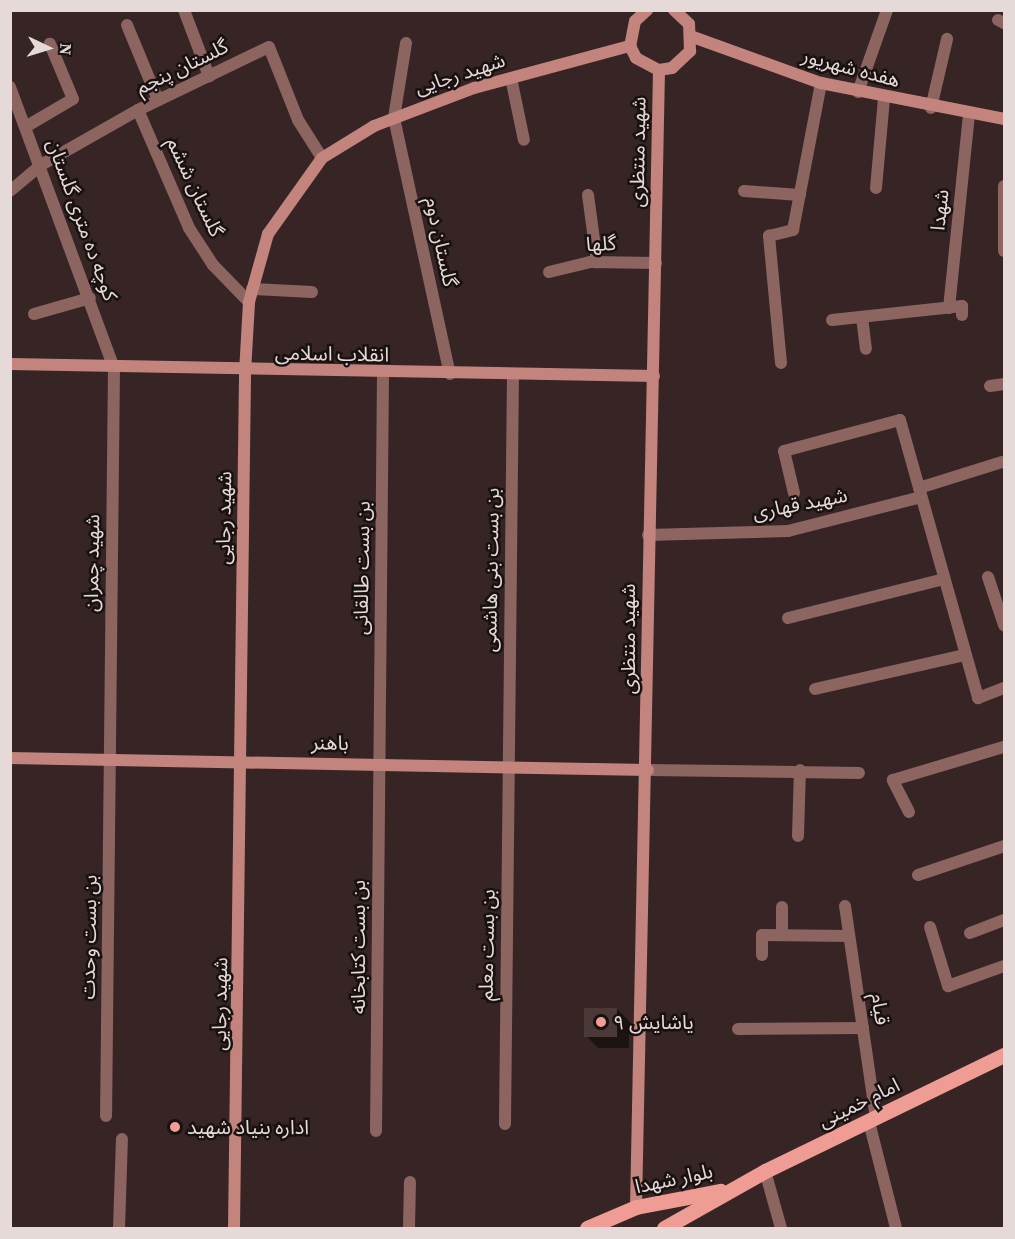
<!DOCTYPE html>
<html>
<head>
<meta charset="utf-8">
<style>
  body { margin:0 }
  #map { position:relative; width:1015px; height:1239px; overflow:hidden; background:#362524; font-family:"Source Serif 4","Noto Sans Arabic",serif }
  div>[style] { position:absolute }
  .shadow>* { inset:0; background:#0007 }
  .building>* { inset:0; background:#4b3937; transform-origin:0 0 }
  .street>* { height:12px; margin:-6px; padding:0 6px; transform-origin:6px; border-radius:6px; background:#8c6460 }
  .secondary>* { height:12px; margin:-6px; padding:0 6px; transform-origin:6px; border-radius:6px; background:#c3847d }
  .primary>* { height:15px; margin:-7.5px; padding:0 7.5px; transform-origin:7.5px; border-radius:7.5px; background:#ee9c94 }
  .dots>* { width:16px; height:16px; translate:-50% -50%; box-sizing:border-box; border:3px solid #181110; border-radius:50% }
  span { translate:-50% -50%; white-space:nowrap; text-align:center; line-height:1.15; -webkit-text-stroke:5px #181110; paint-order:stroke }
  .street-label { font-size:20px; color:#e5dad8 }
  .poi-label { font-size:20px; color:#e5dad8 }
  .left { translate:0 -50%; text-align:left }
  .frame { position:absolute; inset:0; border:12px solid #e5dad8; pointer-events:none }
  .north { position:absolute; left:18px; top:18px; width:60px; height:60px; -webkit-text-stroke:4px #181110; paint-order:stroke; rotate:94deg; font-size:16px; font-weight:700; line-height:24px; text-align:center; color:#e5dad8 }
  .north::after { content:''; display:block; margin:auto; width:21px; height:27px; background:#e5dad8; clip-path:polygon(50% 0,100% 100%,50% 72%,0 100%) }
</style>
</head>
<body>
<div id="map">
  <div class="shadow">
    <i style="clip-path:polygon(617px 1009px,629px 1021px,629px 1048px,598px 1048px,586px 1036px)"></i>
  </div>
  <div class="building">
    <i style="left:584px;top:1008px;width:33px;height:29px"></i>
  </div>
  <div class="street">
    <i style="left:184px;top:10px;width:71px;rotate:69.3deg"></i>
    <i style="left:998px;top:20px;width:7px;rotate:27deg"></i>
    <i style="left:127px;top:25px;width:81px;rotate:67.5deg"></i>
    <i style="left:406px;top:43px;width:76px;rotate:99.1deg"></i>
    <i style="left:394px;top:118px;width:262px;rotate:77.7deg"></i>
    <i style="left:511px;top:78px;width:63px;rotate:78.2deg"></i>
    <i style="left:10px;top:87px;width:300px;rotate:69.7deg"></i>
    <i style="left:114px;top:368px;width:748px;rotate:90.61deg"></i>
    <i style="left:858px;top:92px;width:87px;rotate:-70.5deg"></i>
    <i style="left:931px;top:108px;width:71px;rotate:-76.9deg"></i>
    <i style="left:138px;top:110px;width:129px;rotate:66.6deg"></i>
    <i style="left:189px;top:228px;width:44px;rotate:57deg"></i>
    <i style="left:213px;top:265px;width:52px;rotate:45.8deg"></i>
    <i style="left:27px;top:126px;width:53px;rotate:-30.4deg"></i>
    <i style="left:73px;top:99px;width:60px;rotate:-112.7deg"></i>
    <i style="left:1004px;top:186px;width:65px;rotate:90deg"></i>
    <i style="left:876px;top:188px;width:90px;rotate:-84.9deg"></i>
    <i style="left:10px;top:191px;width:40px;rotate:-40deg"></i>
    <i style="left:41px;top:165px;width:112px;rotate:-29.6deg"></i>
    <i style="left:138px;top:110px;width:145px;rotate:-25.7deg"></i>
    <i style="left:269px;top:47px;width:79px;rotate:68.3deg"></i>
    <i style="left:298px;top:120px;width:45px;rotate:57.7deg"></i>
    <i style="left:744px;top:191px;width:56px;rotate:4.1deg"></i>
    <i style="left:588px;top:195px;width:68px;rotate:82.3deg"></i>
    <i style="left:549px;top:272px;width:42px;rotate:-13.7deg"></i>
    <i style="left:590px;top:262px;width:66px;rotate:0.9deg"></i>
    <i style="left:252px;top:289px;width:60px;rotate:2.9deg"></i>
    <i style="left:949px;top:308px;width:193px;rotate:-84.1deg"></i>
    <i style="left:34px;top:314px;width:58px;rotate:-15.9deg"></i>
    <i style="left:862px;top:317px;width:32px;rotate:83deg"></i>
    <i style="left:832px;top:320px;width:131px;rotate:-6.1deg"></i>
    <i style="left:962px;top:306px;width:9px;rotate:90deg"></i>
    <i style="left:781px;top:363px;width:128px;rotate:-95.4deg"></i>
    <i style="left:769px;top:236px;width:25px;rotate:-14deg"></i>
    <i style="left:793px;top:230px;width:150px;rotate:-79.2deg"></i>
    <i style="left:990px;top:386px;width:14px;rotate:-8deg"></i>
    <i style="left:919px;top:488px;width:87px;rotate:-17.4deg"></i>
    <i style="left:794px;top:493px;width:43px;rotate:-103.4deg"></i>
    <i style="left:784px;top:451px;width:120px;rotate:-15deg"></i>
    <i style="left:900px;top:420px;width:289px;rotate:74.3deg"></i>
    <i style="left:978px;top:698px;width:28px;rotate:-21deg"></i>
    <i style="left:648px;top:535px;width:140px;rotate:-1.6deg"></i>
    <i style="left:788px;top:531px;width:137px;rotate:-14.3deg"></i>
    <i style="left:988px;top:577px;width:51px;rotate:71.6deg"></i>
    <i style="left:788px;top:618px;width:161px;rotate:-14deg"></i>
    <i style="left:815px;top:689px;width:154px;rotate:-12.8deg"></i>
    <i style="left:648px;top:770px;width:211px;rotate:0.8deg"></i>
    <i style="left:909px;top:812px;width:36px;rotate:-117deg"></i>
    <i style="left:893px;top:780px;width:116px;rotate:-16.6deg"></i>
    <i style="left:798px;top:836px;width:66px;rotate:-88.3deg"></i>
    <i style="left:918px;top:875px;width:91px;rotate:-18.6deg"></i>
    <i style="left:845px;top:906px;width:214px;rotate:81.7deg"></i>
    <i style="left:782px;top:907px;width:28px;rotate:90deg"></i>
    <i style="left:930px;top:927px;width:62px;rotate:73deg"></i>
    <i style="left:948px;top:986px;width:59px;rotate:-19.7deg"></i>
    <i style="left:970px;top:933px;width:36px;rotate:-21deg"></i>
    <i style="left:762px;top:955px;width:20px;rotate:-90deg"></i>
    <i style="left:762px;top:935px;width:87px;rotate:0.7deg"></i>
    <i style="left:738px;top:1029px;width:125px;rotate:-0.5deg"></i>
    <i style="left:869px;top:1122px;width:109px;rotate:75.7deg"></i>
    <i style="left:505px;top:1124px;width:749px;rotate:-89.39deg"></i>
    <i style="left:376px;top:1131px;width:757px;rotate:-89.47deg"></i>
    <i style="left:765px;top:1171px;width:59px;rotate:74.3deg"></i>
    <i style="left:119px;top:1228px;width:89px;rotate:-88.1deg"></i>
    <i style="left:409px;top:1228px;width:46px;rotate:-88.8deg"></i>
  </div>
  <div class="secondary">
    <i style="left:647px;top:10px;width:16px;rotate:137deg"></i>
    <i style="left:635px;top:21px;width:25px;rotate:101deg"></i>
    <i style="left:630px;top:46px;width:13px;rotate:63deg"></i>
    <i style="left:636px;top:58px;width:26px;rotate:28deg"></i>
    <i style="left:659px;top:70px;width:13px;rotate:-9deg"></i>
    <i style="left:672px;top:68px;width:25px;rotate:-43deg"></i>
    <i style="left:690px;top:51px;width:27px;rotate:-92deg"></i>
    <i style="left:689px;top:24px;width:21px;rotate:-137deg"></i>
    <i style="left:693px;top:37px;width:136px;rotate:19.8deg"></i>
    <i style="left:821px;top:83px;width:187px;rotate:11.1deg"></i>
    <i style="left:10px;top:364px;width:644px;rotate:1.07deg"></i>
    <i style="left:10px;top:758px;width:638px;rotate:1.08deg"></i>
    <i style="left:636px;top:1207px;width:1137px;rotate:-88.84deg"></i>
    <i style="left:234px;top:1228px;width:856px;rotate:-89.26deg"></i>
    <i style="left:245px;top:372px;width:70px;rotate:-86.7deg"></i>
    <i style="left:249px;top:302px;width:71px;rotate:-74.4deg"></i>
    <i style="left:268px;top:234px;width:93px;rotate:-54.6deg"></i>
    <i style="left:322px;top:158px;width:61px;rotate:-31.6deg"></i>
    <i style="left:374px;top:126px;width:107px;rotate:-20.8deg"></i>
    <i style="left:474px;top:88px;width:162px;rotate:-15.1deg"></i>
  </div>
  <div class="primary">
    <i style="left:587px;top:1228px;width:53px;rotate:-23.2deg"></i>
    <i style="left:636px;top:1207px;width:86px;rotate:-10.8deg"></i>
    <i style="left:664px;top:1228px;width:116px;rotate:-29.4deg"></i>
    <i style="left:765px;top:1171px;width:266px;rotate:-25.9deg"></i>
  </div>
  <div class="dots">
    <i style="left:601px;top:1022px;background:#f59c93"></i>
    <i style="left:175px;top:1127px;background:#f59c93"></i>
  </div>
  <div class="street-label">
    <span style="left:182px;top:67px;rotate:-26deg">گلستان پنجم</span>
    <span style="left:851px;top:68px;rotate:15deg">هفده شهریور</span>
    <span style="left:460px;top:74px;rotate:-18deg">شهید رجایی</span>
    <span style="left:638px;top:152px;rotate:-89deg">شهید منتظری</span>
    <span style="left:195px;top:187px;rotate:65deg">گلستان ششم</span>
    <span style="left:940px;top:210px;rotate:-84deg">شهدا</span>
    <span style="left:82px;top:220px;rotate:70deg">کوچه ده متری گلستان</span>
    <span style="left:441px;top:242px;rotate:78deg">گلستان دوم</span>
    <span style="left:601px;top:244px;rotate:-3deg">گلها</span>
    <span style="left:332px;top:354px;rotate:1deg">انقلاب اسلامی</span>
    <span style="left:800px;top:504px;rotate:-11deg">شهید قهاری</span>
    <span style="left:224px;top:518px;rotate:-89deg">شهید رجایی</span>
    <span style="left:92px;top:563px;rotate:-89deg">شهید چمران</span>
    <span style="left:362px;top:568px;rotate:-89deg">بن بست طالقانی</span>
    <span style="left:491px;top:570px;rotate:-89deg">بن بست بنی هاشمی</span>
    <span style="left:628px;top:639px;rotate:-90deg">شهید منتظری</span>
    <span style="left:330px;top:743px;rotate:1deg">باهنر</span>
    <span style="left:89px;top:937px;rotate:-89deg">بن بست وحدت</span>
    <span style="left:487px;top:945px;rotate:-89deg">بن بست معلم</span>
    <span style="left:358px;top:947px;rotate:-90deg">بن بست کتابخانه</span>
    <span style="left:220px;top:1004px;rotate:-89deg">شهید رجایی</span>
    <span style="left:880px;top:1009px;rotate:81deg">قیام</span>
    <span style="left:859px;top:1103px;rotate:-26deg">امام خمینی</span>
    <span style="left:674px;top:1179px;rotate:-12deg">بلوار شهدا</span>
  </div>
  <div class="poi-label">
    <span class="left" style="left:613px;top:1022px">یاشایش ۹</span>
    <span class="left" style="left:187px;top:1127px">اداره بنیاد شهید</span>
  </div>
  <div class="frame"></div>
  <div class="north">N</div>
</div>
</body>
</html>
